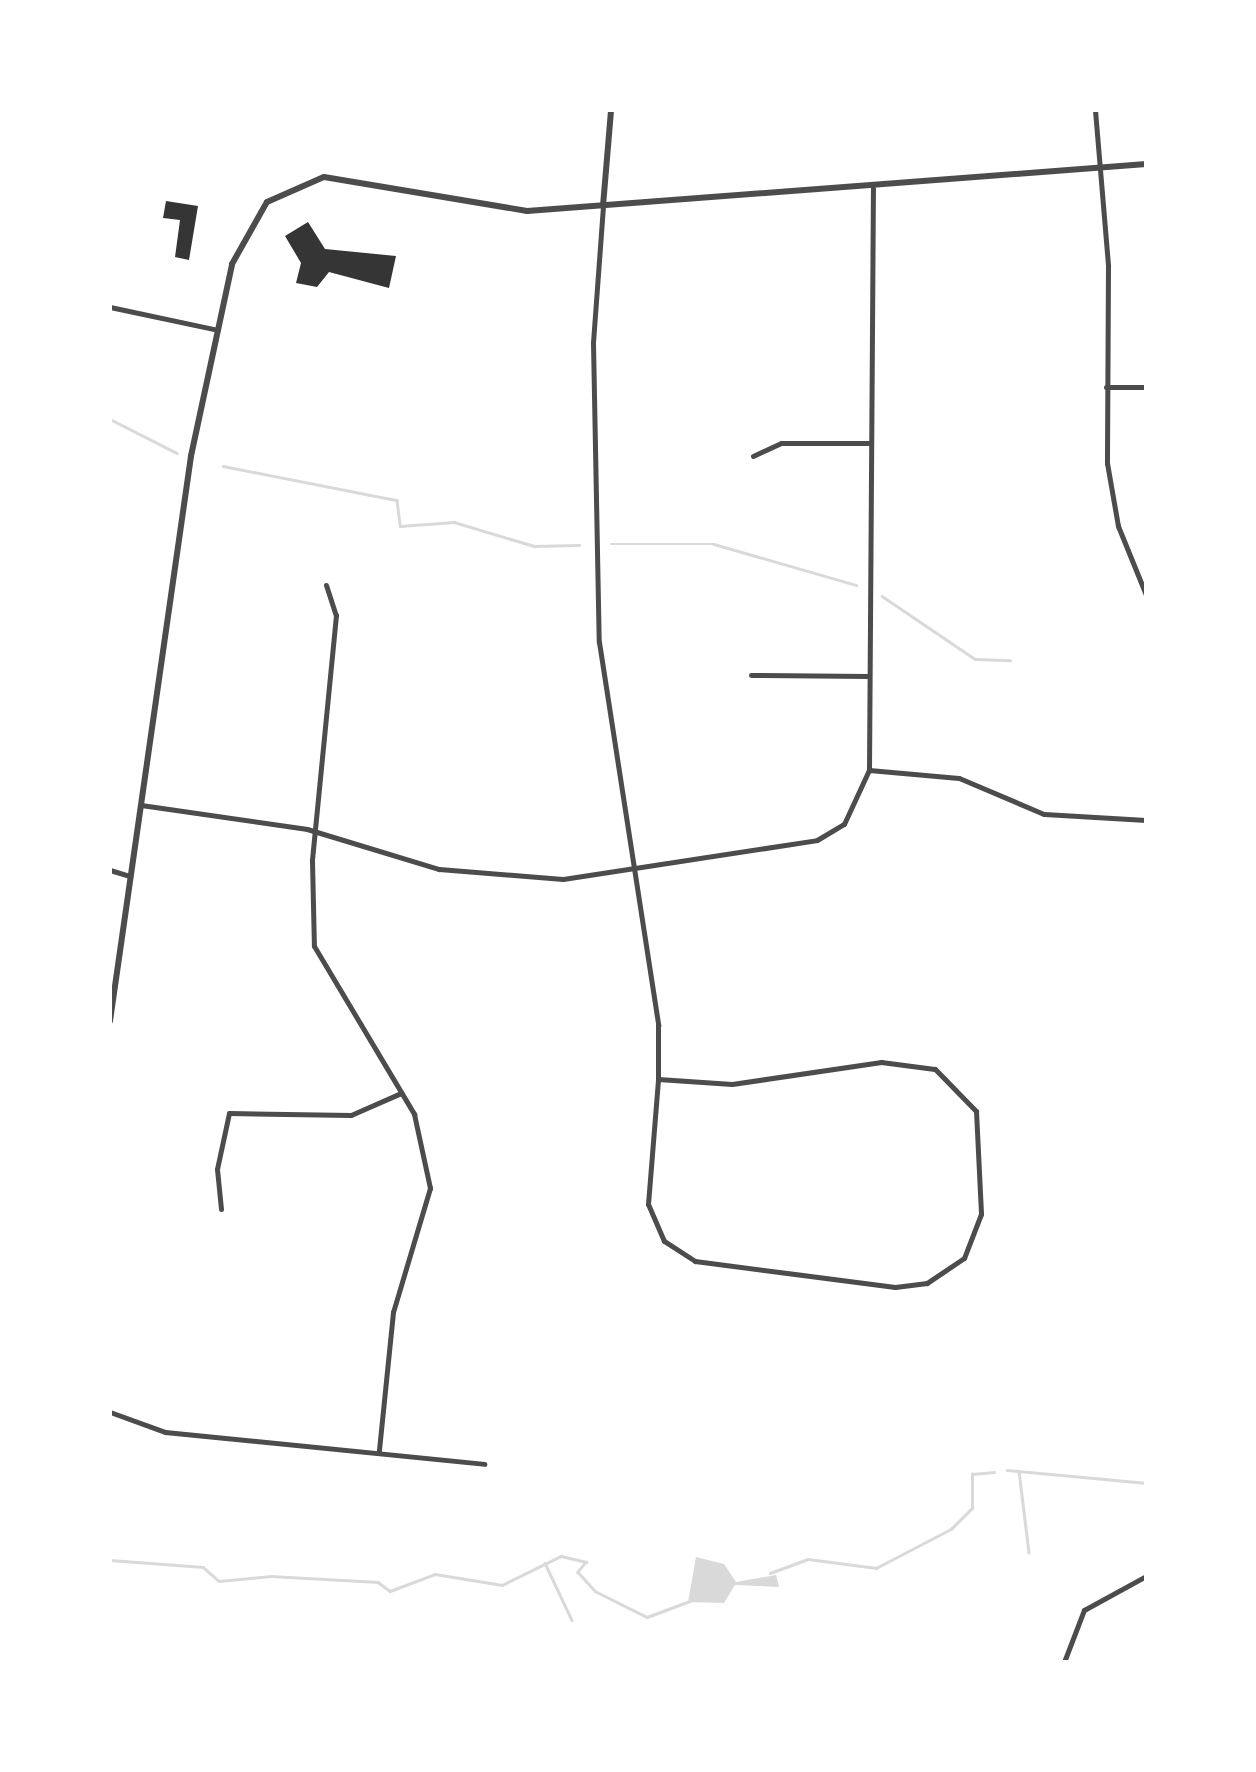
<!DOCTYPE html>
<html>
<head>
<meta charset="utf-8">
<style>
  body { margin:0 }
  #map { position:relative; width:1256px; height:1772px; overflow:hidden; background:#fff; font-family:"Playfair Display",serif }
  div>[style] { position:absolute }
  .water>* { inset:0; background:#d9d9d9 }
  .stream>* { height:2.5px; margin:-1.25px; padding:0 1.25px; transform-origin:1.25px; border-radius:1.25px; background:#d9d9d9 }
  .building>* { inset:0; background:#353535 }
  .minor>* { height:5px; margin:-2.5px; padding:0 2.5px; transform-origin:2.5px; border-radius:2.5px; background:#4c4c4c }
  .tertiary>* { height:6px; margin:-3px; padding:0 3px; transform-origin:3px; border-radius:3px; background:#4c4c4c }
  span { translate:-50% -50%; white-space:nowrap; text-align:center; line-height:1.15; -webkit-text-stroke:10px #fff; paint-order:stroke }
  .frame { position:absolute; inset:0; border:112px solid #fff; pointer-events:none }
</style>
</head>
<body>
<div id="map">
  <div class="water">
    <i style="clip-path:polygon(696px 1557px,724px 1564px,736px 1582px,776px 1575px,779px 1587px,735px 1585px,724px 1603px,688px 1602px)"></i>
  </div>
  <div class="stream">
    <i style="left:110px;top:419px;width:75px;rotate:26.9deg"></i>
    <i style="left:223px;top:466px;width:177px;rotate:11.1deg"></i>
    <i style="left:397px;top:500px;width:26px;rotate:83deg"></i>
    <i style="left:400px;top:526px;width:54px;rotate:-4.2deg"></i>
    <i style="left:454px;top:522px;width:84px;rotate:16.7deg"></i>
    <i style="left:534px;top:546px;width:45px;rotate:-1.3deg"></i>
    <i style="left:611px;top:544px;width:103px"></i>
    <i style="left:714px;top:544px;width:148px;rotate:16.1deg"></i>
    <i style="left:882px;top:596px;width:112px;rotate:34.1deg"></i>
    <i style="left:975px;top:659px;width:35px;rotate:2deg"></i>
    <i style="left:1007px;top:1470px;width:140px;rotate:5.3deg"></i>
    <i style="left:1019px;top:1471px;width:82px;rotate:83deg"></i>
    <i style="left:110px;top:1560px;width:93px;rotate:4.3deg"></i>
    <i style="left:203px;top:1567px;width:21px;rotate:41deg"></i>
    <i style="left:219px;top:1581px;width:52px;rotate:-5.5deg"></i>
    <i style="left:271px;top:1576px;width:107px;rotate:3.2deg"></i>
    <i style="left:378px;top:1582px;width:15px;rotate:37deg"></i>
    <i style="left:390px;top:1591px;width:48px;rotate:-20.7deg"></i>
    <i style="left:435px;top:1574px;width:68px;rotate:9.3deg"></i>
    <i style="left:502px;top:1585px;width:66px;rotate:-26.2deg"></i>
    <i style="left:561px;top:1556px;width:26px;rotate:13deg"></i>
    <i style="left:586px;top:1562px;width:13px;rotate:129deg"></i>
    <i style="left:578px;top:1572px;width:25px;rotate:48deg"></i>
    <i style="left:595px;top:1591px;width:58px;rotate:26.6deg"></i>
    <i style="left:647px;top:1617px;width:46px;rotate:-20.4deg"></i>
    <i style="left:545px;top:1563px;width:63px;rotate:64.7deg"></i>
    <i style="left:770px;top:1573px;width:40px;rotate:-20.2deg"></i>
    <i style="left:808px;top:1559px;width:69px;rotate:7.5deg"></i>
    <i style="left:876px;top:1568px;width:85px;rotate:-27.5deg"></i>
    <i style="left:951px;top:1529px;width:30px;rotate:-45deg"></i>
    <i style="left:972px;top:1508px;width:34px;rotate:-90deg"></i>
    <i style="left:972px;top:1474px;width:22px;rotate:-5deg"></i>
  </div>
  <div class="building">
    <i style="clip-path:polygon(166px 201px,198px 206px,189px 260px,175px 257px,180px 220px,163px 218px)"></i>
    <i style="clip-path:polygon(308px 222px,325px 249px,396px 256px,389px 288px,329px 272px,317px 287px,296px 283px,301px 263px,285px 236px)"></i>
  </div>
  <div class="minor">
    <i style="left:1095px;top:110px;width:157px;rotate:85.2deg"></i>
    <i style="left:1108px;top:266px;width:197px;rotate:90.3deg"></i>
    <i style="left:1107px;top:463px;width:64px;rotate:80.1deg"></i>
    <i style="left:1118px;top:526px;width:74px;rotate:67.9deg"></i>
    <i style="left:603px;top:206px;width:137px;rotate:94.2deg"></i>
    <i style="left:593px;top:343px;width:299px;rotate:88.9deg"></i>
    <i style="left:599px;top:642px;width:388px;rotate:81.2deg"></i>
    <i style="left:658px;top:1025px;width:54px;rotate:90deg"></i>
    <i style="left:110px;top:307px;width:110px;rotate:12deg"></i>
    <i style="left:1106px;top:387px;width:40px"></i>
    <i style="left:753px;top:456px;width:31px;rotate:-25deg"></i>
    <i style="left:781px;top:443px;width:90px"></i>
    <i style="left:326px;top:585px;width:32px;rotate:72deg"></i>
    <i style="left:336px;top:615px;width:247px;rotate:95.6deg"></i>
    <i style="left:312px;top:861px;width:85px;rotate:88.7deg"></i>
    <i style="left:314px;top:946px;width:196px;rotate:59.2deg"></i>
    <i style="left:414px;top:1114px;width:76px;rotate:77.8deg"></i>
    <i style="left:430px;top:1188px;width:129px;rotate:106.6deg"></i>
    <i style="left:393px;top:1312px;width:140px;rotate:95.8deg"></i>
    <i style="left:751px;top:675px;width:117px;rotate:0.5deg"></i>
    <i style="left:869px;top:770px;width:90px;rotate:5.1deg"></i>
    <i style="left:959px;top:778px;width:92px;rotate:23deg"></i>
    <i style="left:1044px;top:814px;width:102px;rotate:3.4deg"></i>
    <i style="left:141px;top:805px;width:168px;rotate:8.2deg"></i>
    <i style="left:307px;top:829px;width:138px;rotate:16.9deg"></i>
    <i style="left:439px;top:869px;width:124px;rotate:4.6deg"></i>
    <i style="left:563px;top:879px;width:257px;rotate:-8.7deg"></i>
    <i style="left:817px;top:840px;width:31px;rotate:-31deg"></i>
    <i style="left:844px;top:824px;width:60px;rotate:-65.2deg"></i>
    <i style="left:869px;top:770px;width:582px;rotate:-89.61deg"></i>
    <i style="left:110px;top:870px;width:21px;rotate:17deg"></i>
    <i style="left:881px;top:1062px;width:54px;rotate:7.4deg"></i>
    <i style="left:935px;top:1069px;width:59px;rotate:45.7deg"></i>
    <i style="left:976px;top:1111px;width:103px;rotate:87.2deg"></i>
    <i style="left:981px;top:1214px;width:47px;rotate:111.1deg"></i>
    <i style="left:964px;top:1258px;width:45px;rotate:146deg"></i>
    <i style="left:927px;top:1283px;width:32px;rotate:173deg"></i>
    <i style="left:895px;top:1287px;width:202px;rotate:-172.6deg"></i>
    <i style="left:695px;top:1261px;width:37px;rotate:-147deg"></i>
    <i style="left:664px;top:1241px;width:40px;rotate:-113.4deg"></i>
    <i style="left:648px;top:1204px;width:125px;rotate:-85.4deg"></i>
    <i style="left:658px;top:1079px;width:74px;rotate:3.9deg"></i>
    <i style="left:732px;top:1084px;width:151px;rotate:-8.4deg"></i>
    <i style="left:221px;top:1209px;width:40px;rotate:-95.7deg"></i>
    <i style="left:217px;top:1169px;width:57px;rotate:-77.9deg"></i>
    <i style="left:229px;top:1113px;width:122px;rotate:0.9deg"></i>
    <i style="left:351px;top:1115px;width:55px;rotate:-23.7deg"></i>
    <i style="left:110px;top:1412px;width:59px;rotate:20deg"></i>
    <i style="left:165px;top:1432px;width:321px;rotate:5.7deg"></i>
    <i style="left:1064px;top:1662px;width:56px;rotate:-69deg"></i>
    <i style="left:1084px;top:1610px;width:71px;rotate:-28.7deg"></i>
  </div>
  <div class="tertiary">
    <i style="left:603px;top:206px;width:96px;rotate:-85.2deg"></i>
    <i style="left:110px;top:1021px;width:571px;rotate:-81.84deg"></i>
    <i style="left:191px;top:456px;width:196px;rotate:-77.9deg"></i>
    <i style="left:232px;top:264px;width:71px;rotate:-60.6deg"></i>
    <i style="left:267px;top:202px;width:62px;rotate:-23.7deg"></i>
    <i style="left:324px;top:177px;width:206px;rotate:9.5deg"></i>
    <i style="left:527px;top:211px;width:621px;rotate:-4.34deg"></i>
  </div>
  <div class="frame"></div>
</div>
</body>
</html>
